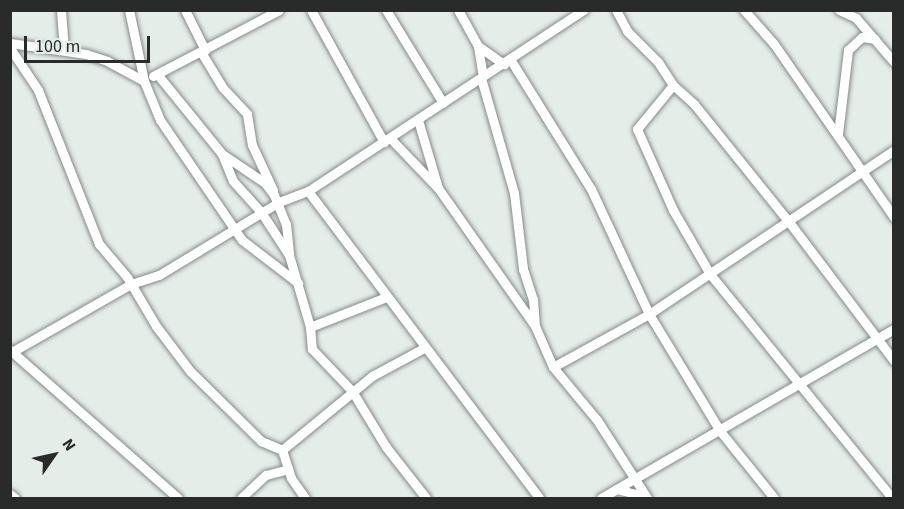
<!DOCTYPE html>
<html>
<head>
<meta charset="utf-8">
<style>
  body { margin:0 }
  #map { position:relative; width:904px; height:509px; overflow:hidden; background:#e5ede9; font-family:"Source Sans 3",sans-serif }
  div>[style] { position:absolute }
  .roads { filter:drop-shadow(0 0 2px #848b88) drop-shadow(0 0 2px #848b88) }
  .minor>* { height:9px; margin:-4.5px; padding:0 4.5px; transform-origin:4.5px; border-radius:4.5px; background:#fff }
  span { translate:-50% -50%; white-space:nowrap; text-align:center; line-height:1.15; -webkit-text-stroke:5px #e5ede9; paint-order:stroke }
  .frame { position:absolute; inset:0; border:12px solid #282b2a; pointer-events:none }
  .north { position:absolute; left:24px; top:425px; width:60px; height:60px; -webkit-text-stroke:4px #e5ede9; paint-order:stroke; rotate:56deg; font-size:16px; font-weight:700; line-height:24px; text-align:center; color:#282b2a }
  .north::after { content:''; display:block; margin:auto; width:21px; height:27px; background:#282b2a; clip-path:polygon(50% 0,100% 100%,50% 72%,0 100%) }
  .scale { position:absolute; left:24px; top:36px; width:126px; height:27px; box-sizing:border-box; border:3px solid #282b2a; border-top:0; padding-left:8px; font-size:18px; line-height:21px; white-space:nowrap; color:#282b2a; -webkit-text-stroke:4px #e5ede9; paint-order:stroke }
</style>
</head>
<body>
<div id="map">
  <div class="roads">
    <div class="minor">
      <i style="left:61px;top:10px;width:40px;rotate:85.7deg"></i>
      <i style="left:129px;top:10px;width:73px;rotate:78.1deg"></i>
      <i style="left:144px;top:81px;width:42px;rotate:67.7deg"></i>
      <i style="left:160px;top:120px;width:145px;rotate:55.7deg"></i>
      <i style="left:242px;top:240px;width:71px;rotate:37.5deg"></i>
      <i style="left:185px;top:10px;width:45px;rotate:63.4deg"></i>
      <i style="left:311px;top:10px;width:151px;rotate:61.1deg"></i>
      <i style="left:386px;top:10px;width:109px;rotate:58.5deg"></i>
      <i style="left:458px;top:10px;width:41px;rotate:60.9deg"></i>
      <i style="left:478px;top:46px;width:31px;rotate:81deg"></i>
      <i style="left:616px;top:10px;width:24px;rotate:62deg"></i>
      <i style="left:627px;top:31px;width:44px;rotate:45deg"></i>
      <i style="left:658px;top:62px;width:27px;rotate:57deg"></i>
      <i style="left:673px;top:85px;width:28px;rotate:42deg"></i>
      <i style="left:694px;top:104px;width:151px;rotate:51.2deg"></i>
      <i style="left:789px;top:222px;width:174px;rotate:52.9deg"></i>
      <i style="left:744px;top:10px;width:45px;rotate:48.6deg"></i>
      <i style="left:774px;top:44px;width:211px;rotate:55.3deg"></i>
      <i style="left:839px;top:10px;width:19px;rotate:25deg"></i>
      <i style="left:856px;top:18px;width:58px;rotate:49.2deg"></i>
      <i style="left:10px;top:43px;width:77px;rotate:8.2deg"></i>
      <i style="left:86px;top:54px;width:22px;rotate:18deg"></i>
      <i style="left:107px;top:61px;width:42px;rotate:28.4deg"></i>
      <i style="left:478px;top:46px;width:32px;rotate:35deg"></i>
      <i style="left:12px;top:51px;width:47px;rotate:56.3deg"></i>
      <i style="left:38px;top:90px;width:166px;rotate:68.4deg"></i>
      <i style="left:99px;top:244px;width:43px;rotate:49.7deg"></i>
      <i style="left:127px;top:277px;width:57px;rotate:59.4deg"></i>
      <i style="left:156px;top:326px;width:56px;rotate:52.9deg"></i>
      <i style="left:190px;top:371px;width:100px;rotate:44.6deg"></i>
      <i style="left:261px;top:441px;width:23px;rotate:23deg"></i>
      <i style="left:282px;top:450px;width:117px;rotate:-39.4deg"></i>
      <i style="left:372px;top:376px;width:59px;rotate:-28.3deg"></i>
      <i style="left:201px;top:52px;width:42px;rotate:58.6deg"></i>
      <i style="left:223px;top:88px;width:35px;rotate:47deg"></i>
      <i style="left:247px;top:114px;width:31px;rotate:81deg"></i>
      <i style="left:252px;top:145px;width:50px;rotate:65deg"></i>
      <i style="left:510px;top:59px;width:153px;rotate:58.1deg"></i>
      <i style="left:591px;top:189px;width:138px;rotate:65.1deg"></i>
      <i style="left:649px;top:314px;width:137px;rotate:58.7deg"></i>
      <i style="left:720px;top:431px;width:86px;rotate:51.1deg"></i>
      <i style="left:157px;top:74px;width:103px;rotate:50.9deg"></i>
      <i style="left:222px;top:154px;width:52px;rotate:34deg"></i>
      <i style="left:265px;top:183px;width:15px;rotate:53deg"></i>
      <i style="left:274px;top:195px;width:31px;rotate:68deg"></i>
      <i style="left:286px;top:224px;width:29px;rotate:84deg"></i>
      <i style="left:153px;top:76px;width:142px;rotate:-27.6deg"></i>
      <i style="left:481px;top:78px;width:120px;rotate:74deg"></i>
      <i style="left:514px;top:193px;width:77px;rotate:83.2deg"></i>
      <i style="left:523px;top:269px;width:32px;rotate:72deg"></i>
      <i style="left:533px;top:299px;width:27px;rotate:86deg"></i>
      <i style="left:673px;top:85px;width:57px;rotate:129.3deg"></i>
      <i style="left:637px;top:129px;width:89px;rotate:66deg"></i>
      <i style="left:673px;top:210px;width:74px;rotate:60deg"></i>
      <i style="left:710px;top:274px;width:289px;rotate:50.9deg"></i>
      <i style="left:418px;top:120px;width:71px;rotate:73.6deg"></i>
      <i style="left:838px;top:134px;width:85px;rotate:-83.2deg"></i>
      <i style="left:848px;top:50px;width:19px;rotate:-43deg"></i>
      <i style="left:862px;top:37px;width:13px;rotate:9deg"></i>
      <i style="left:390px;top:138px;width:69px;rotate:46.2deg"></i>
      <i style="left:438px;top:188px;width:169px;rotate:54.9deg"></i>
      <i style="left:535px;top:326px;width:45px;rotate:66.3deg"></i>
      <i style="left:553px;top:367px;width:69px;rotate:50.3deg"></i>
      <i style="left:597px;top:420px;width:93px;rotate:57.3deg"></i>
      <i style="left:222px;top:154px;width:29px;rotate:68deg"></i>
      <i style="left:233px;top:181px;width:42px;rotate:47.9deg"></i>
      <i style="left:261px;top:212px;width:51px;rotate:56.9deg"></i>
      <i style="left:289px;top:255px;width:75px;rotate:73.7deg"></i>
      <i style="left:310px;top:327px;width:22px;rotate:85deg"></i>
      <i style="left:312px;top:349px;width:58px;rotate:46.4deg"></i>
      <i style="left:352px;top:391px;width:66px;rotate:58.7deg"></i>
      <i style="left:386px;top:447px;width:65px;rotate:51.9deg"></i>
      <i style="left:308px;top:191px;width:384px;rotate:53deg"></i>
      <i style="left:310px;top:327px;width:82px;rotate:-21.5deg"></i>
      <i style="left:10px;top:350px;width:224px;rotate:41.4deg"></i>
      <i style="left:10px;top:353px;width:139px;rotate:-29.7deg"></i>
      <i style="left:131px;top:284px;width:29px;rotate:-18deg"></i>
      <i style="left:159px;top:275px;width:140px;rotate:-31.3deg"></i>
      <i style="left:279px;top:202px;width:31px;rotate:-21deg"></i>
      <i style="left:308px;top:191px;width:330px;rotate:-33.3deg"></i>
      <i style="left:553px;top:367px;width:110px;rotate:-28.9deg"></i>
      <i style="left:649px;top:314px;width:295px;rotate:-33.8deg"></i>
      <i style="left:282px;top:450px;width:29px;rotate:72deg"></i>
      <i style="left:291px;top:478px;width:24px;rotate:55deg"></i>
      <i style="left:616px;top:489px;width:30px;rotate:14deg"></i>
      <i style="left:10px;top:494px;width:6px;rotate:39deg"></i>
      <i style="left:241px;top:498px;width:34px;rotate:-43deg"></i>
      <i style="left:266px;top:475px;width:23px;rotate:-15deg"></i>
      <i style="left:601px;top:498px;width:338px;rotate:-30deg"></i>
    </div>
  </div>
  <div class="frame"></div>
  <div class="north">N</div>
  <div class="scale">100 m</div>
</div>
</body>
</html>
